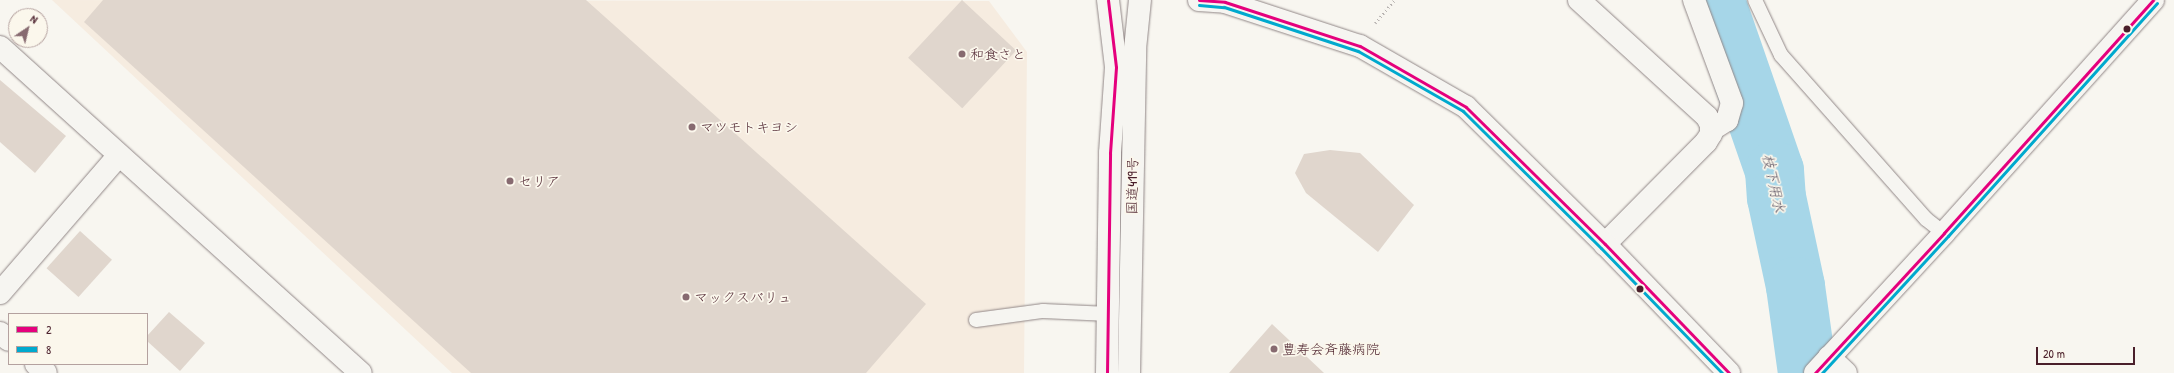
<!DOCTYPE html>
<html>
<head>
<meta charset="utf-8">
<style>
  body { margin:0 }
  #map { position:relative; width:2174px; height:373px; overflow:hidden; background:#f8f6f0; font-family:"Patrick Hand","Klee One",sans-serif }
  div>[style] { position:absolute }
  .built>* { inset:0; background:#f6ece0 }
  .river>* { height:59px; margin:-29.5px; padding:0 29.5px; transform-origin:29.5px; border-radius:29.5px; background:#a6d6e8 }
  .building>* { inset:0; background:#e0d6cd; transform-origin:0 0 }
  .path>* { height:2.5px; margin-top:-1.25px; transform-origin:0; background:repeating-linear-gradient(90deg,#b8b3b1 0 1px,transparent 0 4px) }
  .roads { filter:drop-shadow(0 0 1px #918787) drop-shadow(0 0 1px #918787) }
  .lane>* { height:14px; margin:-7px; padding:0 7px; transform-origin:7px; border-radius:7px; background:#f6f5f1 }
  .street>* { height:22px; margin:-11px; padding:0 11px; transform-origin:11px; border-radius:11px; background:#f6f5f1 }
  .secondary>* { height:22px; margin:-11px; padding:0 11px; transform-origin:11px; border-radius:11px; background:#f6f5f1 }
  .highway>* { height:22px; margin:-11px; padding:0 11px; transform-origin:11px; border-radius:11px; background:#f6f5f1 }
  .bus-1>* { height:3px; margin:-1.5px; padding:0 1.5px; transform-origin:1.5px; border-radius:1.5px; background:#e5007d }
  .bus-2>* { height:3px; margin:-1.5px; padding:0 1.5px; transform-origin:1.5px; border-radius:1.5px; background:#00a9ce }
  .dots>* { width:11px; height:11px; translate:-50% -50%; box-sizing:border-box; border:2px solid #fbf7ec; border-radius:50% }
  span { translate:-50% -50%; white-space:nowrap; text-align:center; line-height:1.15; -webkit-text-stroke:3.5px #fbf7ec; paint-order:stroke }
  .poi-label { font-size:14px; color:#4a1f2b }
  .left { translate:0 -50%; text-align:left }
  .street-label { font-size:14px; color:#4a1f2b }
  .water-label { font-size:15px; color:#5b5262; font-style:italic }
  .legend { position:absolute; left:8px; top:313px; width:140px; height:52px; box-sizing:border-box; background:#fbf7ec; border:1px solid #b4a19f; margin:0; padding:5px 7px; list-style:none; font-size:12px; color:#4a1f2b }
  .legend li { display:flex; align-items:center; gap:8px; height:20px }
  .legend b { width:20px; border:1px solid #b4a19f }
  .north { position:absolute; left:8px; top:8px; width:40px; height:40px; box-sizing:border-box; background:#fbf7ec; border:1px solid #b4a19f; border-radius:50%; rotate:35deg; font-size:11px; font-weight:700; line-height:16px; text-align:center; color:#4a1f2b }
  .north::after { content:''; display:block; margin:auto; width:14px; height:18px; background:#876a70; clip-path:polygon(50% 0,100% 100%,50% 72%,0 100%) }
  .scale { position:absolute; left:2036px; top:347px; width:99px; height:18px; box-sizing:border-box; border:2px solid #4a1f2b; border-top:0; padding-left:5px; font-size:12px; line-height:14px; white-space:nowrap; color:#4a1f2b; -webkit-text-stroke:3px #fbf7ec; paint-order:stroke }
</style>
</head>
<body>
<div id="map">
  <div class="built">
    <i style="clip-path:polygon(52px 0,989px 1px,1027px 52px,1024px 373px,452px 373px)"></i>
  </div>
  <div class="river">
    <i style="left:1715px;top:0;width:180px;rotate:70.9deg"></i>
    <i style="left:1774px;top:170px;width:27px;rotate:86deg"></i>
    <i style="left:1776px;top:197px;width:91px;rotate:77.9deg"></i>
    <i style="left:1795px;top:286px;width:88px;rotate:82.1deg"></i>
  </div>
  <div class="building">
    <i style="clip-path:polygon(103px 0,586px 0,926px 304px,866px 373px,471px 373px,84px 22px)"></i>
    <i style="left:962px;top:0;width:74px;height:79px;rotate:43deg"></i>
    <i style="clip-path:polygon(0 80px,66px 136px,35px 173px,0 142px)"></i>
    <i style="clip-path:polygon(1330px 150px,1360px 153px,1414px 205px,1378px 252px,1306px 193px,1295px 173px,1304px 154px)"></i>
    <i style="left:80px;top:231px;width:43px;height:50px;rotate:42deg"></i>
    <i style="clip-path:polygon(169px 312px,205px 343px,180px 371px,147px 341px,147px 336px)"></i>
    <i style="clip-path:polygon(1272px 324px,1324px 373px,1229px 373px)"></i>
  </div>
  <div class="path">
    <i style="left:1375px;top:23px;width:30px;rotate:-50deg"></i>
  </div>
  <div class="roads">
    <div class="lane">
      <i style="left:1755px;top:0;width:61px;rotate:64.7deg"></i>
      <i style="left:1781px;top:55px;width:219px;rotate:48.5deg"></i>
      <i style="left:1926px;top:219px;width:23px;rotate:38deg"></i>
      <i style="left:976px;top:320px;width:68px;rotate:-7.7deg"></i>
      <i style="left:1043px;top:311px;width:66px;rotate:2.6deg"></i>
    </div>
    <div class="street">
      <i style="left:1579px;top:0;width:173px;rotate:42.4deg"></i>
      <i style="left:1707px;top:117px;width:9px;rotate:63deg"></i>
      <i style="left:1711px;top:125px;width:9px;rotate:90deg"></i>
      <i style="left:1711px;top:134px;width:9px;rotate:122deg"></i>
      <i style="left:1706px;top:142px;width:144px;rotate:134.7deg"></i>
      <i style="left:1694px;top:0;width:110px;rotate:69.7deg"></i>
      <i style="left:1732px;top:103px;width:18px;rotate:106deg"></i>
      <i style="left:1727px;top:120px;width:19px;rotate:148deg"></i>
      <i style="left:0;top:47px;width:486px;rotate:42.1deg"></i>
      <i style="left:0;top:293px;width:182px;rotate:-49.2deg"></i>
      <i style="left:0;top:333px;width:11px;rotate:38deg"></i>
      <i style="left:1829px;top:357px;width:23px;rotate:43deg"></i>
      <i style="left:36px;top:364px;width:13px;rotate:42deg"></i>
    </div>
    <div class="secondary">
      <i style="left:1199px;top:0;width:26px;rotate:4deg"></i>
      <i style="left:1225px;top:2px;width:142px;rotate:18.1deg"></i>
      <i style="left:1360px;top:46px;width:122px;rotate:29.9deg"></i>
      <i style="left:1466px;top:107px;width:195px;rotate:44.6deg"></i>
      <i style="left:1605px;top:244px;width:179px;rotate:46.1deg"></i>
      <i style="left:1815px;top:373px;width:190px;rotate:-47.3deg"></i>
      <i style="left:1944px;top:233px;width:313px;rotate:-48.1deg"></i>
    </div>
    <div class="highway">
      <i style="left:1107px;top:373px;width:220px;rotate:-89.2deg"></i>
      <i style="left:1110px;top:153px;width:86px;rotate:-86deg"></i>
      <i style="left:1116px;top:67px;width:67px;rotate:-96.8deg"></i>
      <i style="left:1129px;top:373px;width:324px;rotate:-88.9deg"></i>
      <i style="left:1135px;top:49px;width:49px;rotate:-84.2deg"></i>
    </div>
  </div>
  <div class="bus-1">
    <i style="left:1199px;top:0;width:26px;rotate:4deg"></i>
    <i style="left:1225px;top:2px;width:142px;rotate:18.1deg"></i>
    <i style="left:1360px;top:46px;width:122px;rotate:29.9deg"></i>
    <i style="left:1466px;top:107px;width:195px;rotate:44.6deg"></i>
    <i style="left:1605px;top:244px;width:179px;rotate:46.1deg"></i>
    <i style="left:1107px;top:373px;width:220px;rotate:-89.2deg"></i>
    <i style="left:1110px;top:153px;width:86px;rotate:-86deg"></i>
    <i style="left:1116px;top:67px;width:67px;rotate:-96.8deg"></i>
    <i style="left:1815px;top:373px;width:190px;rotate:-47.3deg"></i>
    <i style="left:1944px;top:233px;width:313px;rotate:-48.1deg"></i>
  </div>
  <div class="bus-2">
    <i style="left:1199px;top:5px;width:25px;rotate:5deg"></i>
    <i style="left:1224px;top:7px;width:141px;rotate:18.2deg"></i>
    <i style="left:1358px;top:51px;width:121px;rotate:29.7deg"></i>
    <i style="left:1463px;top:111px;width:194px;rotate:44.8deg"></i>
    <i style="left:1601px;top:248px;width:174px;rotate:45.9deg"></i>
    <i style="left:1822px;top:373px;width:186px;rotate:-47.4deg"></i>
    <i style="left:1948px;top:236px;width:313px;rotate:-48.1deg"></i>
  </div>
  <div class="dots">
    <i style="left:2127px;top:29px;background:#4a1f2b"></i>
    <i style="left:962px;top:54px;background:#876a70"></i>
    <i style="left:692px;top:127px;background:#876a70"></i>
    <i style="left:510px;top:181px;background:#876a70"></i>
    <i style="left:1640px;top:289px;background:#4a1f2b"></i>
    <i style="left:686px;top:297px;background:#876a70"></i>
    <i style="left:1274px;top:349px;background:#876a70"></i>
  </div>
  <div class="poi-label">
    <span class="left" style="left:970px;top:54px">和食さと</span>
    <span class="left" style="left:700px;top:127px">マツモトキヨシ</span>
    <span class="left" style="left:518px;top:181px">セリア</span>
    <span class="left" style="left:694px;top:297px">マックスバリュ</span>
    <span class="left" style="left:1282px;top:349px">豊寿会斉藤病院</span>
  </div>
  <div class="street-label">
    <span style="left:1132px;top:186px;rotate:-89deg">国道419号</span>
  </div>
  <div class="water-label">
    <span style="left:1774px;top:183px;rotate:78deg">枝下用水</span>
  </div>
  <ul class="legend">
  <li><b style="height:5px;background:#e5007d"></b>2</li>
  <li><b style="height:5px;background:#00a9ce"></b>8</li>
  </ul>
  <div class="north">N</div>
  <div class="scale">20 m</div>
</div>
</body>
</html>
